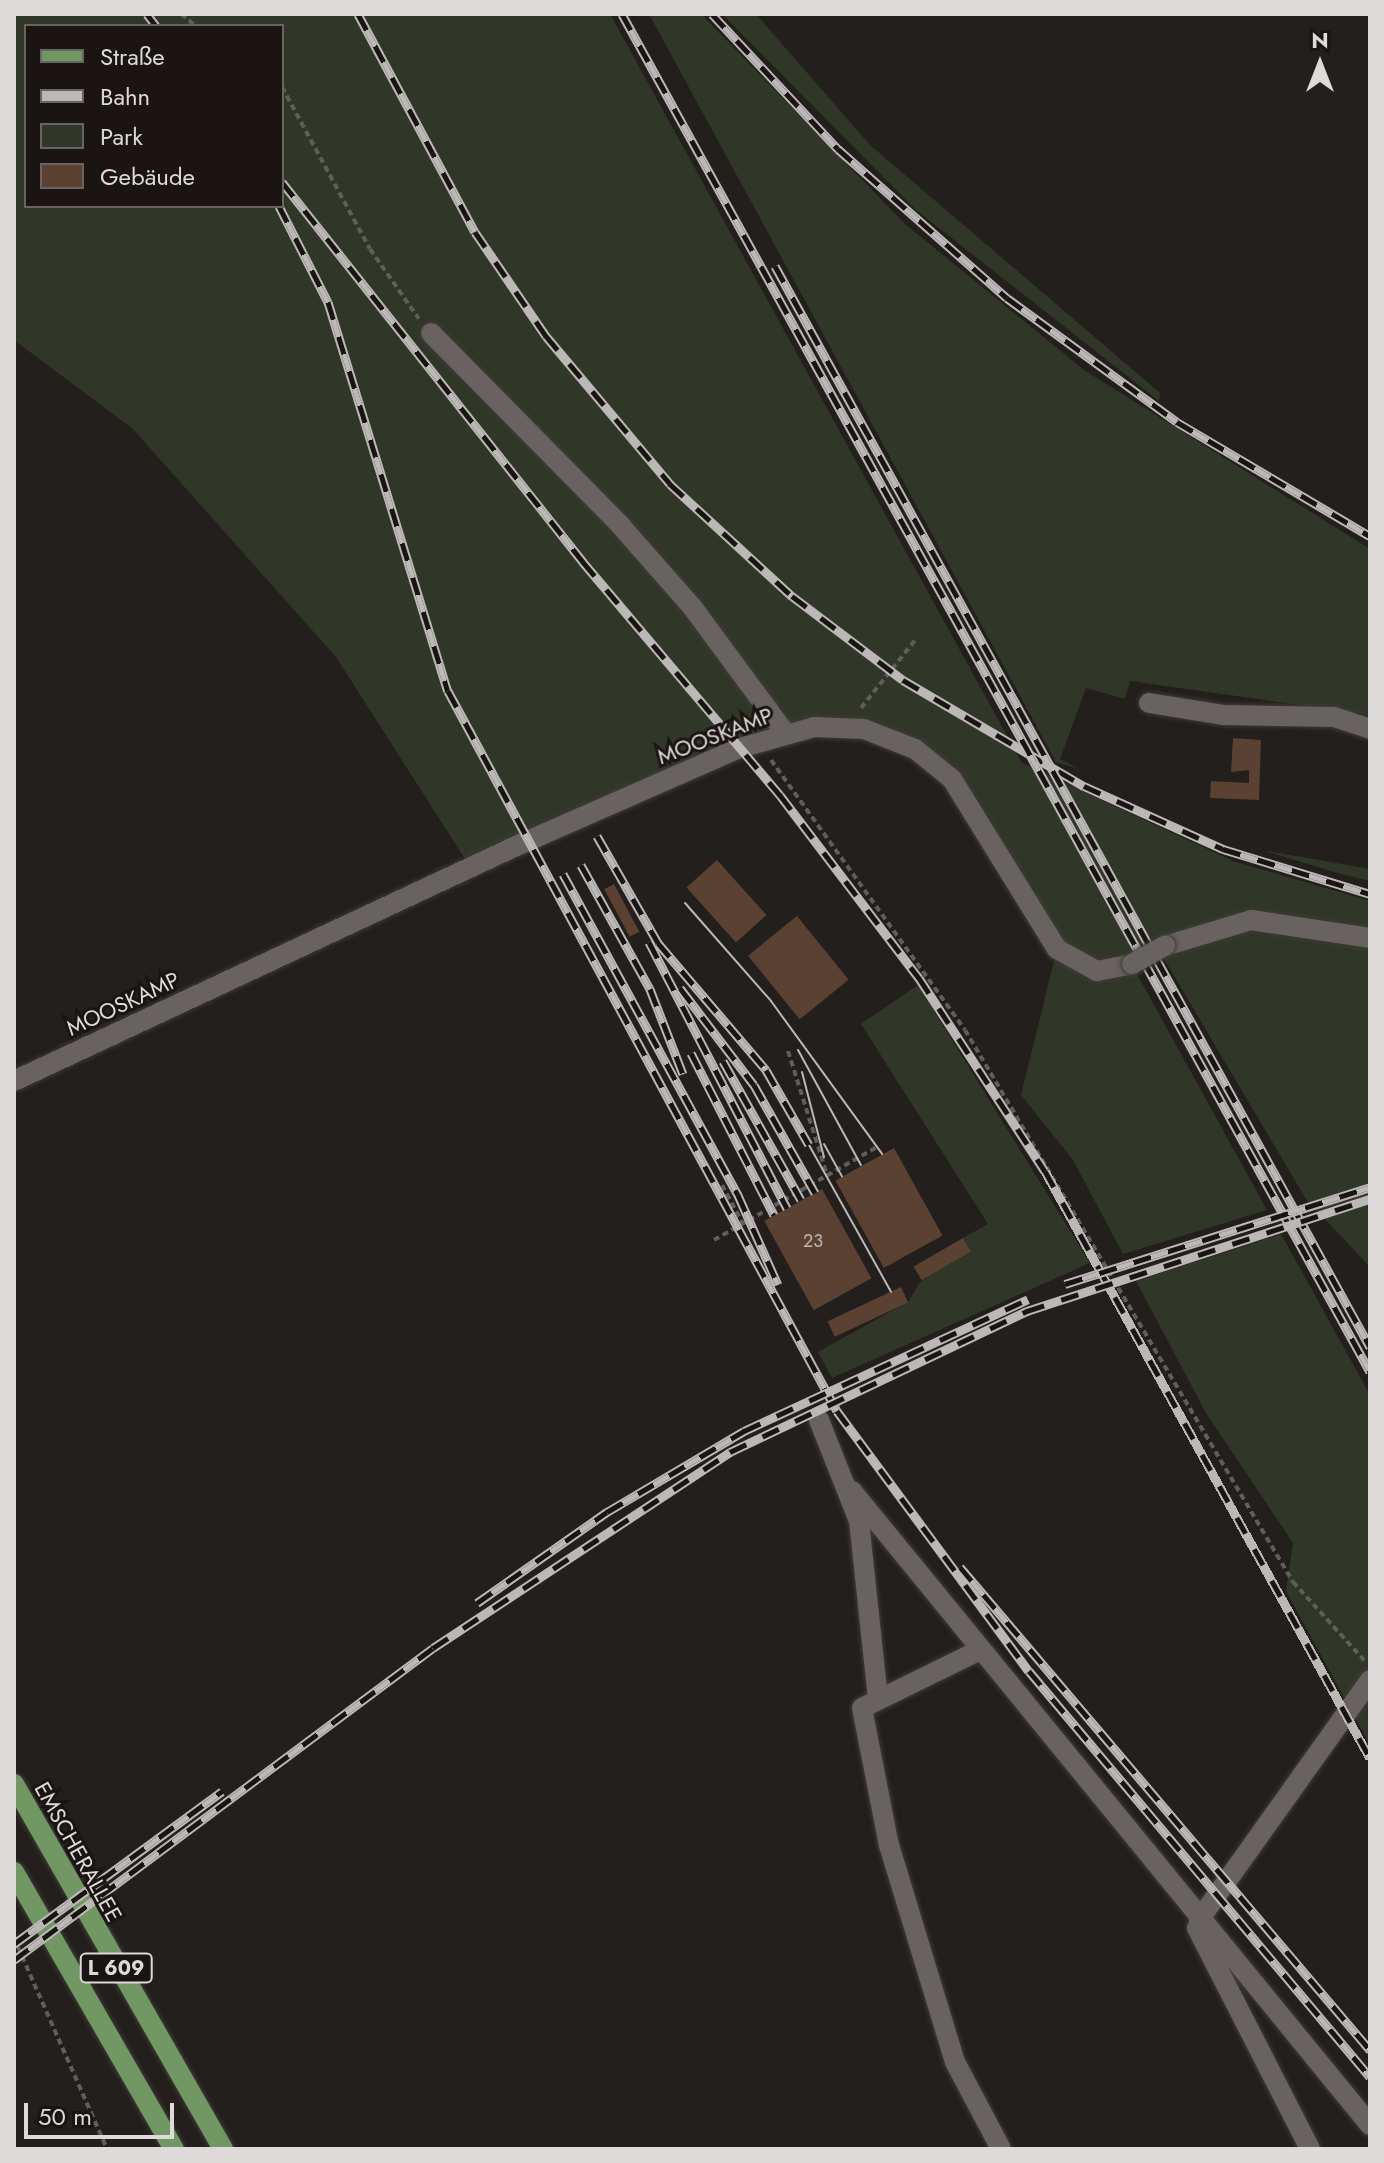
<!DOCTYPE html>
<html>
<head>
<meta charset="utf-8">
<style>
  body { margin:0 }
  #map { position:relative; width:1384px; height:2163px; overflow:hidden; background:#231f1c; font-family:Jost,sans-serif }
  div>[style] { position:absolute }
  .green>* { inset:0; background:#313728 }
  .building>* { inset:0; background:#5a4132; transform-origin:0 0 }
  .path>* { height:4px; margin-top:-2px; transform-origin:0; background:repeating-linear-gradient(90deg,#615d5b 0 6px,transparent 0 10px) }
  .roads { filter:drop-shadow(0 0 2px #3e3b39) drop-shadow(0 0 2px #3e3b39) }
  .minor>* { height:20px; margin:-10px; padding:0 10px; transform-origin:10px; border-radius:10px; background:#686260 }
  .major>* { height:20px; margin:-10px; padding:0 10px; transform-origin:10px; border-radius:10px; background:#719762 }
  .tram>* { height:2px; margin:-1px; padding:0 1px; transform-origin:1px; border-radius:1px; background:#bcb8b7 }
  .rail>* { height:9px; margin-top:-4.5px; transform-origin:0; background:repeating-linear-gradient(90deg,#1a1513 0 18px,#bcb8b7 0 36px); box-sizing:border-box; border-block:2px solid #bcb8b7 }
  .bridges { filter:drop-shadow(0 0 2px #3e3b39) drop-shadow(0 0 2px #3e3b39) }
  .minor-bridge>* { height:20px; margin:-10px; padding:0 10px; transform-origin:10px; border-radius:10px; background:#686260 }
  span { translate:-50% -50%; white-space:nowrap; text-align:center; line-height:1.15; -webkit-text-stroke:6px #1a1513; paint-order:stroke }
  .number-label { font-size:18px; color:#bdb4af }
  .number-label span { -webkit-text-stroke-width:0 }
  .shield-label span { padding:2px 6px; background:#1a1513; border:2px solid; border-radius:6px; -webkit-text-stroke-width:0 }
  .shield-label { font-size:20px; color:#dedad9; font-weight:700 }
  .street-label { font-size:22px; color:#dedad9 }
  .frame { position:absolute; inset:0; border:16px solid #dedad9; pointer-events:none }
  .legend { position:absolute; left:24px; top:24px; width:260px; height:184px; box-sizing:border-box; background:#1a1513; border:2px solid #686462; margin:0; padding:10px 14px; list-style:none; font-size:24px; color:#dedad9 }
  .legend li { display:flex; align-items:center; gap:16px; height:40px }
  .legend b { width:40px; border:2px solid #686462 }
  .north { position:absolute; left:1280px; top:24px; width:80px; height:80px; -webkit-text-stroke:6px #1a1513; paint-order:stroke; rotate:0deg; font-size:22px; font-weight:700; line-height:32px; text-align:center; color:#dedad9 }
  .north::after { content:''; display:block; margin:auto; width:28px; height:36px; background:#dedad9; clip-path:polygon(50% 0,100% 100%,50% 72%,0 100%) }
  .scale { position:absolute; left:24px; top:2103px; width:150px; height:36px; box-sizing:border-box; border:4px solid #dedad9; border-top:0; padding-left:10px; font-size:24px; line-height:28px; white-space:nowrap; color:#dedad9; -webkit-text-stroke:6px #1a1513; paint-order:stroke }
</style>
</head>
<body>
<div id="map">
  <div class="green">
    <i style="clip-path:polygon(evenodd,14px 14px,610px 14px,1022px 763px,1233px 861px,1370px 901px,1370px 1267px,1306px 1199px,1164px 959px,1132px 965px,1267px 1210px,1123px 1254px,1073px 1160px,1021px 1095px,1057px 949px,982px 823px,915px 749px,870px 720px,815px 719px,769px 731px,465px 859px,336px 657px,133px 429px,14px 340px,14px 14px,26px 26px,282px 26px,282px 206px,26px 206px,26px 26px)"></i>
    <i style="clip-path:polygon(649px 14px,701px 14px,905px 224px,1084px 370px,1370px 549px,1370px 715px,1130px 681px,1125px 699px,1086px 688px,1060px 759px,1079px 769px,1056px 762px)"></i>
    <i style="clip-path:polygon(722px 14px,756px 14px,870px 145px,1160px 393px,1159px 401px,916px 210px)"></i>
    <i style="clip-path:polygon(1262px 850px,1370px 869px,1370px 881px,1341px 874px)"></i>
    <i style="clip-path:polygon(918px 985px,1090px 1263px,832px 1378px,818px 1352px,908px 1302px,921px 1281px,971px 1252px,963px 1238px,988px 1224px,861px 1024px)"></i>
    <i style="clip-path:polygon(1281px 1234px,1370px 1395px,1370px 1745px,1286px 1591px,1293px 1543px,1206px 1413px,1136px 1281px)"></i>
  </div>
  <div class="building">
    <i style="clip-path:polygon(1233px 738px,1261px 740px,1259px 800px,1210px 798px,1211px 781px,1249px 783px,1249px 770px,1231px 772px)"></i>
    <i style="left:717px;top:860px;width:74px;height:41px;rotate:48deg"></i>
    <i style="left:614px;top:884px;width:54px;height:11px;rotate:62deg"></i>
    <i style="left:797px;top:916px;width:82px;height:63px;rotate:51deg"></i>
    <i style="left:894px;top:1148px;width:100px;height:67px;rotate:61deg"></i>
    <i style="left:822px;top:1189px;width:102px;height:66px;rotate:61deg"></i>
    <i style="left:963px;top:1238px;width:16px;height:57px;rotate:60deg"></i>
    <i style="left:901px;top:1287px;width:17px;height:81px;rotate:65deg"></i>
  </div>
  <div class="path">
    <i style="left:181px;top:14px;width:19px;rotate:39deg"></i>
    <i style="left:282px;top:87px;width:184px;rotate:61.5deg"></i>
    <i style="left:370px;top:249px;width:85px;rotate:55deg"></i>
    <i style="left:861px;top:708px;width:87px;rotate:-51.5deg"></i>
    <i style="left:771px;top:760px;width:332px;rotate:54.3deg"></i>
    <i style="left:965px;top:1030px;width:642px;rotate:59.28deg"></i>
    <i style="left:1293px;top:1582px;width:107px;rotate:47.7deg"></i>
    <i style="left:788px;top:1051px;width:130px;rotate:72.5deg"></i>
    <i style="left:722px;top:1185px;width:44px;rotate:61.7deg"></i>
    <i style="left:774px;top:1215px;width:10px;rotate:-84deg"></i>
    <i style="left:714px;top:1240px;width:188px;rotate:-29.7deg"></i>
    <i style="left:14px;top:1938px;width:231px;rotate:66.2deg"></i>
  </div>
  <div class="roads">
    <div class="minor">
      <i style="left:431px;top:333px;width:271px;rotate:45.4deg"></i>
      <i style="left:621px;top:526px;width:109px;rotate:48.7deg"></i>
      <i style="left:693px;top:608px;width:157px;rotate:53.6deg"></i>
      <i style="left:1149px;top:703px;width:75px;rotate:9.2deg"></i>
      <i style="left:1223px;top:715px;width:111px;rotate:1deg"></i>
      <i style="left:1334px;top:717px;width:38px;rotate:18deg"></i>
      <i style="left:1165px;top:946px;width:90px;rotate:-16.8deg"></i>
      <i style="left:1251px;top:920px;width:120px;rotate:8.6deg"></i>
      <i style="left:14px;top:1081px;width:552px;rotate:-25.08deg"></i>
      <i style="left:514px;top:847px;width:247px;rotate:-23.7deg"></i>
      <i style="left:740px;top:748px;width:77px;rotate:-15.8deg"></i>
      <i style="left:814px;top:727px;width:50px;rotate:2.3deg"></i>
      <i style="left:864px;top:729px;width:55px;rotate:21.4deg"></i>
      <i style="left:915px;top:749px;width:48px;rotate:39deg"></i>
      <i style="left:952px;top:779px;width:200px;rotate:58.3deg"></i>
      <i style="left:1057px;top:949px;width:46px;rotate:28.8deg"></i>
      <i style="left:1097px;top:971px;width:36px;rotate:-11deg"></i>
      <i style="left:819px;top:1420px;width:109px;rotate:68.4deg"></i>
      <i style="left:859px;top:1521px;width:180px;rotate:83.9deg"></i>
      <i style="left:852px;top:1491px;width:819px;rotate:50.75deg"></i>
      <i style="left:980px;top:1650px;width:131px;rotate:153.8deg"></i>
      <i style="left:862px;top:1708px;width:140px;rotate:78.9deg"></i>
      <i style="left:889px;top:1845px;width:227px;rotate:73.1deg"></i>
      <i style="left:955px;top:2062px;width:98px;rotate:62.1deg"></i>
      <i style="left:1199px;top:1920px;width:295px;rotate:-54.5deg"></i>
      <i style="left:1197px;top:1928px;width:248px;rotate:62.9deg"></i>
    </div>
    <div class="major">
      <i style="left:14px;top:1784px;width:421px;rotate:60.2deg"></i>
      <i style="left:14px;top:1872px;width:320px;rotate:60deg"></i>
    </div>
  </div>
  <div class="tram">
    <i style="left:685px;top:903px;width:130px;rotate:48.7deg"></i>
    <i style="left:771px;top:1001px;width:189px;rotate:54deg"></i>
    <i style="left:798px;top:1050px;width:131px;rotate:61.3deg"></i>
    <i style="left:802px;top:1072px;width:88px;rotate:75.5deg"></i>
    <i style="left:824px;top:1144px;width:37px;rotate:61deg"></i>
    <i style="left:809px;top:1145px;width:168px;rotate:60.8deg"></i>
  </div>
  <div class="rail">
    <i style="left:147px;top:14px;width:15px;rotate:53deg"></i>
    <i style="left:358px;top:14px;width:247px;rotate:61.8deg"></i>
    <i style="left:475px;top:232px;width:126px;rotate:55.7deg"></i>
    <i style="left:546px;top:336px;width:193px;rotate:50deg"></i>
    <i style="left:670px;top:484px;width:166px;rotate:42.6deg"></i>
    <i style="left:792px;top:596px;width:139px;rotate:37.1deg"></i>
    <i style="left:903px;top:680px;width:210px;rotate:30.4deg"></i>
    <i style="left:1084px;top:786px;width:153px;rotate:24.4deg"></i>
    <i style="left:1223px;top:849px;width:154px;rotate:17deg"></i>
    <i style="left:622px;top:14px;width:1550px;rotate:61.15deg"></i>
    <i style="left:712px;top:14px;width:185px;rotate:47deg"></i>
    <i style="left:838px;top:149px;width:225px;rotate:41.4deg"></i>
    <i style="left:1007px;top:298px;width:210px;rotate:36.1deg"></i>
    <i style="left:1177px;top:422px;width:224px;rotate:30.6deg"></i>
    <i style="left:282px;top:182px;width:485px;rotate:51.6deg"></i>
    <i style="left:583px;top:562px;width:305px;rotate:49.8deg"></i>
    <i style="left:780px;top:795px;width:230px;rotate:52.8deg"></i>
    <i style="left:919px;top:978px;width:230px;rotate:56.9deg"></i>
    <i style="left:1045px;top:1171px;width:671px;rotate:61.03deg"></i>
    <i style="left:279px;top:206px;width:108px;rotate:63deg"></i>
    <i style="left:328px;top:302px;width:407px;rotate:72.9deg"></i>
    <i style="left:448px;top:691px;width:818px;rotate:61.62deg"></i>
    <i style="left:837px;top:1411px;width:323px;rotate:53.6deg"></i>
    <i style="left:1029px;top:1671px;width:530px;rotate:49.97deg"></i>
    <i style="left:775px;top:266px;width:1234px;rotate:61.17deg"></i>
    <i style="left:597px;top:836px;width:123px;rotate:60.3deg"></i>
    <i style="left:658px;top:943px;width:167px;rotate:49.6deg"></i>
    <i style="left:766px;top:1070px;width:86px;rotate:60.2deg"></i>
    <i style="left:581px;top:865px;width:142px;rotate:60.9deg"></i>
    <i style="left:650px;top:989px;width:91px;rotate:68.8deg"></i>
    <i style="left:563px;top:874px;width:366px;rotate:61.4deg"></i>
    <i style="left:738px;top:1195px;width:98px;rotate:66deg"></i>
    <i style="left:649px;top:942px;width:300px;rotate:62.6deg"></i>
    <i style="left:680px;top:988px;width:122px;rotate:52.7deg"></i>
    <i style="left:754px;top:1085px;width:124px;rotate:60.5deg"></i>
    <i style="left:691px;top:1053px;width:182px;rotate:62.9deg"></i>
    <i style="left:723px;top:1061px;width:159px;rotate:60.7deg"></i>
    <i style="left:1065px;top:1284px;width:320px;rotate:-17.6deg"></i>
    <i style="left:960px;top:1567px;width:634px;rotate:49.67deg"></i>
    <i style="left:477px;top:1603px;width:159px;rotate:-35deg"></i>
    <i style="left:607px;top:1512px;width:159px;rotate:-30.6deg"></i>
    <i style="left:744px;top:1431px;width:313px;rotate:-24.9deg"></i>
    <i style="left:14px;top:1944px;width:258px;rotate:-36.3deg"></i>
    <i style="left:14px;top:1960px;width:522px;rotate:-36.67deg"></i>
    <i style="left:433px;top:1648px;width:356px;rotate:-33.4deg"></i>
    <i style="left:730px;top:1452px;width:329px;rotate:-25.4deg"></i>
    <i style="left:1027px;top:1311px;width:361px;rotate:-18.1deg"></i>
  </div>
  <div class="bridges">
    <div class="minor-bridge">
      <i style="left:1132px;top:964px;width:38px;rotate:-29deg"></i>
    </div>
  </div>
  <div class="number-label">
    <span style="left:813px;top:1241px">23</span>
  </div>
  <div class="shield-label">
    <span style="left:116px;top:1968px">L 609</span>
  </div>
  <div class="street-label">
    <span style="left:715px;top:736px;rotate:-21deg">MOOSKAMP</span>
    <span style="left:123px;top:1004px;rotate:-25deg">MOOSKAMP</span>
    <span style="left:78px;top:1852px;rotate:61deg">EMSCHERALLEE</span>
  </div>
  <div class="frame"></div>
  <ul class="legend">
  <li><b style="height:10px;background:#719762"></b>Straße</li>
  <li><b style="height:10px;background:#bcb8b7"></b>Bahn</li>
  <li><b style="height:22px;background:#313728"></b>Park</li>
  <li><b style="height:22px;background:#5a4132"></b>Gebäude</li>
  </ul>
  <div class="north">N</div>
  <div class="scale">50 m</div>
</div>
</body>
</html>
